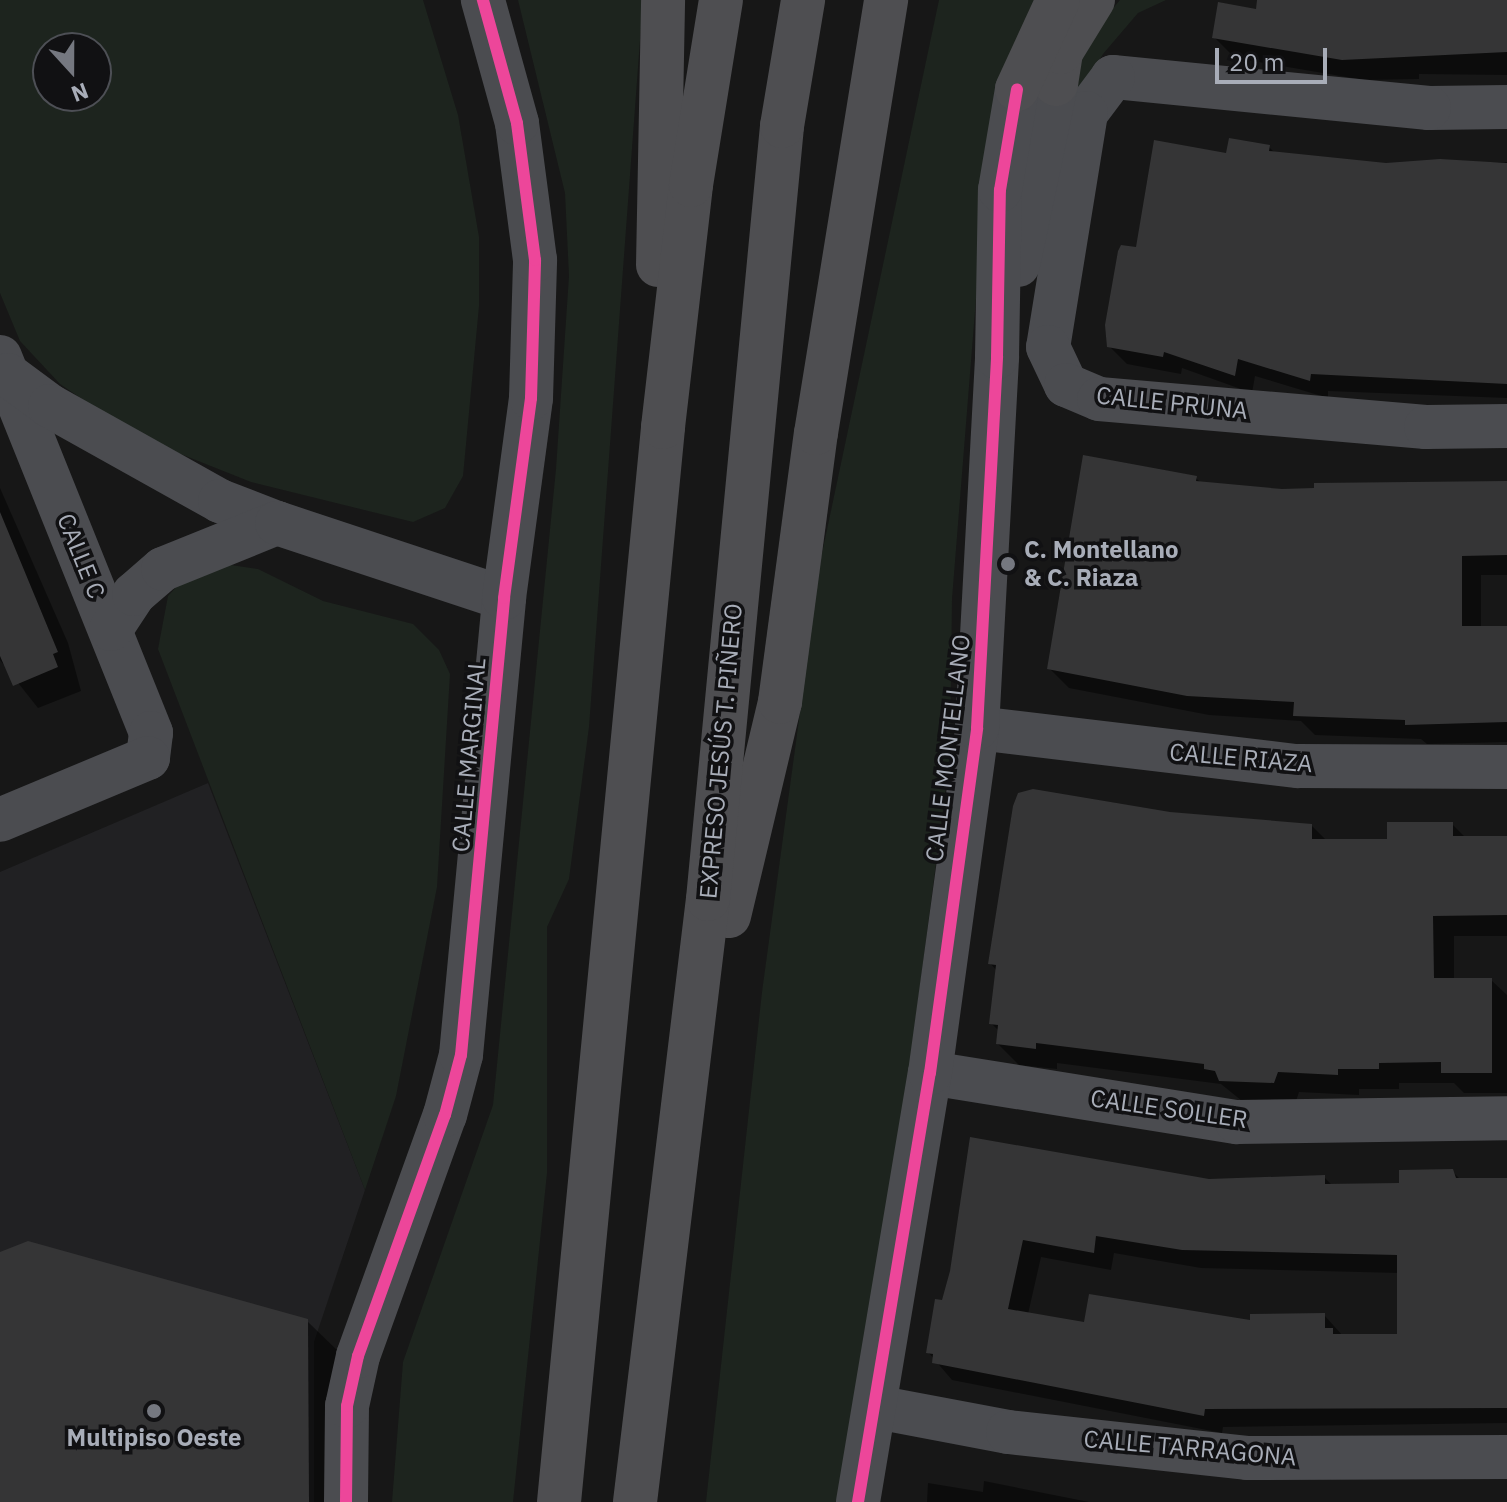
<!DOCTYPE html>
<html>
<head>
<meta charset="utf-8">
<style>
  body { margin:0 }
  #map { position:relative; width:1507px; height:1502px; overflow:hidden; background:#171717; font-family:"IBM Plex Sans",sans-serif }
  div>[style] { position:absolute }
  .built>* { inset:0; background:#212123 }
  .green>* { inset:0; background:#1d241e }
  .shadow>* { inset:0; background:#0007 }
  .building>* { inset:0; background:#353536 }
  .minor>* { height:44px; margin:-22px; padding:0 22px; transform-origin:22px; border-radius:22px; background:#4b4c50 }
  .highway>* { height:44px; margin:-22px; padding:0 22px; transform-origin:22px; border-radius:22px; background:#4e4e51 }
  .cycleway>* { height:12px; margin:-6px; padding:0 6px; transform-origin:6px; border-radius:6px; background:#ed469a }
  .dots>* { width:22px; height:22px; translate:-50% -50%; box-sizing:border-box; border:4px solid #111113; border-radius:50% }
  span { translate:-50% -50%; white-space:nowrap; text-align:center; line-height:1.15; -webkit-text-stroke:7px #111113; paint-order:stroke }
  .street-label { font-size:24px; color:#a8adb8 }
  .poi-label { font-size:24px; color:#a8adb8; font-weight:700 }
  .left { translate:0 -50%; text-align:left }
  .north { position:absolute; left:32px; top:32px; width:80px; height:80px; box-sizing:border-box; background:#111113; border:2px solid #4d4f55; border-radius:50%; rotate:159deg; font-size:22px; font-weight:700; line-height:32px; text-align:center; color:#a8adb8 }
  .north::after { content:''; display:block; margin:auto; width:28px; height:36px; background:#757880; clip-path:polygon(50% 0,100% 100%,50% 72%,0 100%) }
  .scale { position:absolute; left:1215px; top:48px; width:112px; height:36px; box-sizing:border-box; border:4px solid #a8adb8; border-top:0; padding-left:10px; font-size:24px; line-height:28px; white-space:nowrap; color:#a8adb8; -webkit-text-stroke:6px #111113; paint-order:stroke }
</style>
</head>
<body>
<div id="map">
  <div class="built">
    <i style="clip-path:polygon(208px 783px,365px 1190px,314px 1342px,314px 1502px,0 1502px,0 872px)"></i>
  </div>
  <div class="green">
    <i style="clip-path:polygon(evenodd,0 0,423px 0,458px 115px,479px 237px,479px 306px,463px 476px,445px 508px,413px 522px,251px 482px,138px 437px,60px 384px,20px 341px,0 293px,0 0,48px 48px,96px 48px,96px 96px,48px 96px,48px 48px)"></i>
    <i style="clip-path:polygon(518px 0,643px 0,589px 727px,569px 879px,547px 927px,547px 1173px,513px 1502px,392px 1502px,403px 1362px,493px 1105px,556px 469px,569px 276px,565px 193px)"></i>
    <i style="clip-path:polygon(939px 0,1042px 0,985px 186px,952px 599px,950px 756px,876px 1324px,840px 1502px,706px 1502px,762px 992px,821px 558px)"></i>
    <i style="clip-path:polygon(1120px 0,1166px 0,1138px 13px,1103px 54px,1064px 119px,1087px 39px)"></i>
    <i style="clip-path:polygon(224px 564px,258px 569px,323px 601px,413px 624px,439px 650px,450px 674px,437px 887px,396px 1096px,365px 1190px,158px 649px,168px 596px,190px 572px)"></i>
  </div>
  <div class="shadow">
    <i style="clip-path:polygon(1259px 0,1507px 0,1507px 75px,1419px 74px,1419px 79px,1364px 80px,1235px 58px,1214px 37px,1258px 11px)"></i>
    <i style="clip-path:polygon(1269px 147px,1276px 154px,1386px 165px,1507px 162px,1507px 398px,1328px 391px,1328px 398px,1255px 376px,1252px 393px,1182px 368px,1181px 374px,1127px 364px,1109px 346px,1137px 250px,1228px 155px)"></i>
    <i style="clip-path:polygon(1196px 478px,1201px 483px,1281px 491px,1507px 483px,1507px 575px,1481px 575px,1481px 628px,1507px 628px,1507px 742px,1427px 744px,1421px 739px,1315px 735px,1301px 721px,1209px 715px,1069px 688px,1049px 668px)"></i>
    <i style="clip-path:polygon(0 488px,68px 643px,81px 691px,38px 708px,0 660px)"></i>
    <i style="clip-path:polygon(1170px 814px,1311px 825px,1327px 841px,1389px 841px,1452px 824px,1467px 839px,1507px 840px,1507px 936px,1454px 936px,1454px 980px,1491px 980px,1507px 995px,1507px 1093px,1464px 1093px,1454px 1083px,1399px 1083px,1399px 1089px,1359px 1089px,1359px 1095px,1299px 1092px,1295px 1104px,1242px 1101px,1221px 1084px,1057px 1063px,1057px 1069px,1019px 1065px,998px 1044px,999px 1031px,991px 1023px,997px 971px,990px 963px)"></i>
    <i style="clip-path:polygon(evenodd,972px 1140px,1208px 1181px,1324px 1177px,1333px 1186px,1400px 1185px,1452px 1171px,1461px 1180px,1507px 1180px,1507px 1423px,1223px 1427px,1222px 1433px,952px 1380px,928px 1352px,952px 1272px,972px 1140px,1114px 1253px,1201px 1268px,1399px 1273px,1399px 1336px,1343px 1336px,1325px 1316px,1252px 1323px,1086px 1324px,1028px 1314px,1041px 1257px,1111px 1270px,1114px 1253px)"></i>
    <i style="clip-path:polygon(0 1255px,307px 1321px,339px 1352px,339px 1502px,0 1502px)"></i>
    <i style="clip-path:polygon(984px 1481px,1089px 1502px,927px 1502px,928px 1483px,983px 1492px)"></i>
  </div>
  <div class="building">
    <i style="clip-path:polygon(1257px 0,1507px 0,1507px 52px,1342px 60px,1212px 38px,1218px 2px,1256px 9px)"></i>
    <i style="clip-path:polygon(1229px 138px,1270px 145px,1269px 151px,1386px 163px,1440px 159px,1507px 163px,1507px 384px,1311px 374px,1310px 381px,1238px 359px,1235px 376px,1164px 352px,1163px 357px,1107px 347px,1105px 325px,1118px 251px,1121px 245px,1136px 247px,1154px 140px,1226px 153px)"></i>
    <i style="clip-path:polygon(1083px 455px,1197px 476px,1196px 481px,1282px 489px,1314px 488px,1314px 483px,1507px 481px,1507px 555px,1462px 556px,1462px 626px,1507px 626px,1507px 722px,1405px 725px,1405px 720px,1293px 716px,1294px 702px,1187px 696px,1047px 669px)"></i>
    <i style="clip-path:polygon(0 512px,58px 652px,53px 654px,58px 667px,13px 686px,0 656px)"></i>
    <i style="clip-path:polygon(1033px 789px,1170px 812px,1312px 824px,1312px 839px,1387px 839px,1387px 822px,1453px 822px,1453px 836px,1507px 836px,1507px 915px,1433px 916px,1434px 978px,1492px 978px,1492px 1073px,1441px 1073px,1441px 1062px,1379px 1063px,1379px 1069px,1338px 1069px,1338px 1075px,1278px 1072px,1274px 1083px,1219px 1081px,1215px 1071px,1204px 1069px,1204px 1064px,1036px 1043px,1036px 1049px,996px 1044px,998px 1025px,989px 1024px,996px 965px,988px 964px,1013px 806px,1018px 793px)"></i>
    <i style="clip-path:polygon(evenodd,970px 1137px,1209px 1179px,1325px 1175px,1325px 1184px,1399px 1183px,1399px 1170px,1453px 1169px,1456px 1178px,1507px 1178px,1507px 1408px,1205px 1409px,1204px 1416px,932px 1363px,933px 1354px,926px 1353px,935px 1299px,942px 1300px,950px 1271px,970px 1137px,1096px 1236px,1182px 1250px,1397px 1255px,1397px 1334px,1333px 1334px,1333px 1328px,1325px 1328px,1325px 1313px,1250px 1314px,1250px 1320px,1089px 1294px,1084px 1322px,1008px 1309px,1023px 1240px,1094px 1253px,1096px 1236px)"></i>
    <i style="clip-path:polygon(28px 1241px,308px 1319px,309px 1502px,0 1502px,0 1252px)"></i>
  </div>
  <div class="minor">
    <i style="left:1507px;top:107px;width:78px;rotate:179.3deg"></i>
    <i style="left:1429px;top:108px;width:318px;rotate:-174.4deg"></i>
    <i style="left:1113px;top:77px;width:45px;rotate:126.9deg"></i>
    <i style="left:1086px;top:113px;width:237px;rotate:99.2deg"></i>
    <i style="left:1048px;top:347px;width:42px;rotate:64.7deg"></i>
    <i style="left:1066px;top:385px;width:36px;rotate:23deg"></i>
    <i style="left:1099px;top:399px;width:328px;rotate:4.9deg"></i>
    <i style="left:1426px;top:427px;width:81px;rotate:-0.7deg"></i>
    <i style="left:1018px;top:265px;width:185px;rotate:-78.1deg"></i>
    <i style="left:0;top:357px;width:405px;rotate:68.1deg"></i>
    <i style="left:151px;top:733px;width:25px;rotate:97deg"></i>
    <i style="left:148px;top:758px;width:160px;rotate:157.3deg"></i>
    <i style="left:8px;top:375px;width:52px;rotate:36.4deg"></i>
    <i style="left:50px;top:406px;width:195px;rotate:29.2deg"></i>
    <i style="left:220px;top:501px;width:61px;rotate:21.1deg"></i>
    <i style="left:111px;top:629px;width:42px;rotate:-56.7deg"></i>
    <i style="left:134px;top:594px;width:38px;rotate:-41deg"></i>
    <i style="left:163px;top:569px;width:123px;rotate:-22deg"></i>
    <i style="left:277px;top:523px;width:239px;rotate:18.3deg"></i>
    <i style="left:977px;top:728px;width:323px;rotate:6.8deg"></i>
    <i style="left:1298px;top:766px;width:209px;rotate:0.3deg"></i>
    <i style="left:930px;top:1073px;width:311px;rotate:9.1deg"></i>
    <i style="left:1237px;top:1122px;width:270px;rotate:-0.8deg"></i>
    <i style="left:876px;top:1407px;width:134px;rotate:10.7deg"></i>
    <i style="left:1008px;top:1432px;width:240px;rotate:6.2deg"></i>
    <i style="left:1247px;top:1458px;width:260px;rotate:-0.2deg"></i>
    <i style="left:346px;top:1502px;width:96px;rotate:-89.4deg"></i>
    <i style="left:347px;top:1406px;width:51px;rotate:-77.6deg"></i>
    <i style="left:358px;top:1356px;width:256px;rotate:-70.2deg"></i>
    <i style="left:445px;top:1115px;width:62px;rotate:-75.1deg"></i>
    <i style="left:461px;top:1055px;width:459px;rotate:-84.6deg"></i>
    <i style="left:504px;top:598px;width:202px;rotate:-82.3deg"></i>
    <i style="left:531px;top:398px;width:138px;rotate:-88.3deg"></i>
    <i style="left:535px;top:260px;width:138px;rotate:-97.5deg"></i>
    <i style="left:517px;top:123px;width:128px;rotate:-105.5deg"></i>
    <i style="left:858px;top:1502px;width:435px;rotate:-80.5deg"></i>
    <i style="left:930px;top:1073px;width:348px;rotate:-82.2deg"></i>
    <i style="left:977px;top:728px;width:372px;rotate:-86.9deg"></i>
    <i style="left:997px;top:357px;width:167px;rotate:-89deg"></i>
    <i style="left:1000px;top:190px;width:102px;rotate:-80.4deg"></i>
  </div>
  <div class="highway">
    <i style="left:1056px;top:84px;width:32px;rotate:-81deg"></i>
    <i style="left:1061px;top:52px;width:61px;rotate:-58.4deg"></i>
    <i style="left:1017px;top:89px;width:98px;rotate:-65.3deg"></i>
    <i style="left:658px;top:265px;width:265px;rotate:-88.9deg"></i>
    <i style="left:729px;top:916px;width:220px;rotate:-76.6deg"></i>
    <i style="left:780px;top:702px;width:271px;rotate:-82.4deg"></i>
    <i style="left:816px;top:433px;width:439px;rotate:-80.8deg"></i>
    <i style="left:559px;top:1502px;width:1080px;rotate:-84.47deg"></i>
    <i style="left:663px;top:427px;width:244px;rotate:-83.4deg"></i>
    <i style="left:691px;top:185px;width:187px;rotate:-80.8deg"></i>
    <i style="left:635px;top:1502px;width:607px;rotate:-83.1deg"></i>
    <i style="left:708px;top:899px;width:777px;rotate:-84.53deg"></i>
    <i style="left:782px;top:126px;width:128px;rotate:-80.5deg"></i>
  </div>
  <div class="cycleway">
    <i style="left:346px;top:1502px;width:96px;rotate:-89.4deg"></i>
    <i style="left:347px;top:1406px;width:51px;rotate:-77.6deg"></i>
    <i style="left:358px;top:1356px;width:256px;rotate:-70.2deg"></i>
    <i style="left:445px;top:1115px;width:62px;rotate:-75.1deg"></i>
    <i style="left:461px;top:1055px;width:459px;rotate:-84.6deg"></i>
    <i style="left:504px;top:598px;width:202px;rotate:-82.3deg"></i>
    <i style="left:531px;top:398px;width:138px;rotate:-88.3deg"></i>
    <i style="left:535px;top:260px;width:138px;rotate:-97.5deg"></i>
    <i style="left:517px;top:123px;width:128px;rotate:-105.5deg"></i>
    <i style="left:858px;top:1502px;width:435px;rotate:-80.5deg"></i>
    <i style="left:930px;top:1073px;width:348px;rotate:-82.2deg"></i>
    <i style="left:977px;top:728px;width:372px;rotate:-86.9deg"></i>
    <i style="left:997px;top:357px;width:167px;rotate:-89deg"></i>
    <i style="left:1000px;top:190px;width:102px;rotate:-80.4deg"></i>
  </div>
  <div class="dots">
    <i style="left:1008px;top:564px;background:#757880"></i>
    <i style="left:154px;top:1411px;background:#757880"></i>
  </div>
  <div class="street-label">
    <span style="left:1172px;top:403px;rotate:6deg">CALLE PRUNA</span>
    <span style="left:81px;top:556px;rotate:68deg">CALLE C</span>
    <span style="left:948px;top:748px;rotate:-83deg">CALLE MONTELLANO</span>
    <span style="left:721px;top:751px;rotate:-85deg">EXPRESO JESÚS T. PIÑERO</span>
    <span style="left:469px;top:755px;rotate:-85deg">CALLE MARGINAL</span>
    <span style="left:1241px;top:758px;rotate:5deg">CALLE RIAZA</span>
    <span style="left:1169px;top:1109px;rotate:8deg">CALLE SOLLER</span>
    <span style="left:1190px;top:1448px;rotate:5deg">CALLE TARRAGONA</span>
  </div>
  <div class="poi-label">
    <span class="left" style="left:1024px;top:564px">C. Montellano<br>&amp; C. Riaza</span>
    <span style="left:154px;top:1438px">Multipiso Oeste</span>
  </div>
  <div class="north">N</div>
  <div class="scale">20 m</div>
</div>
</body>
</html>
